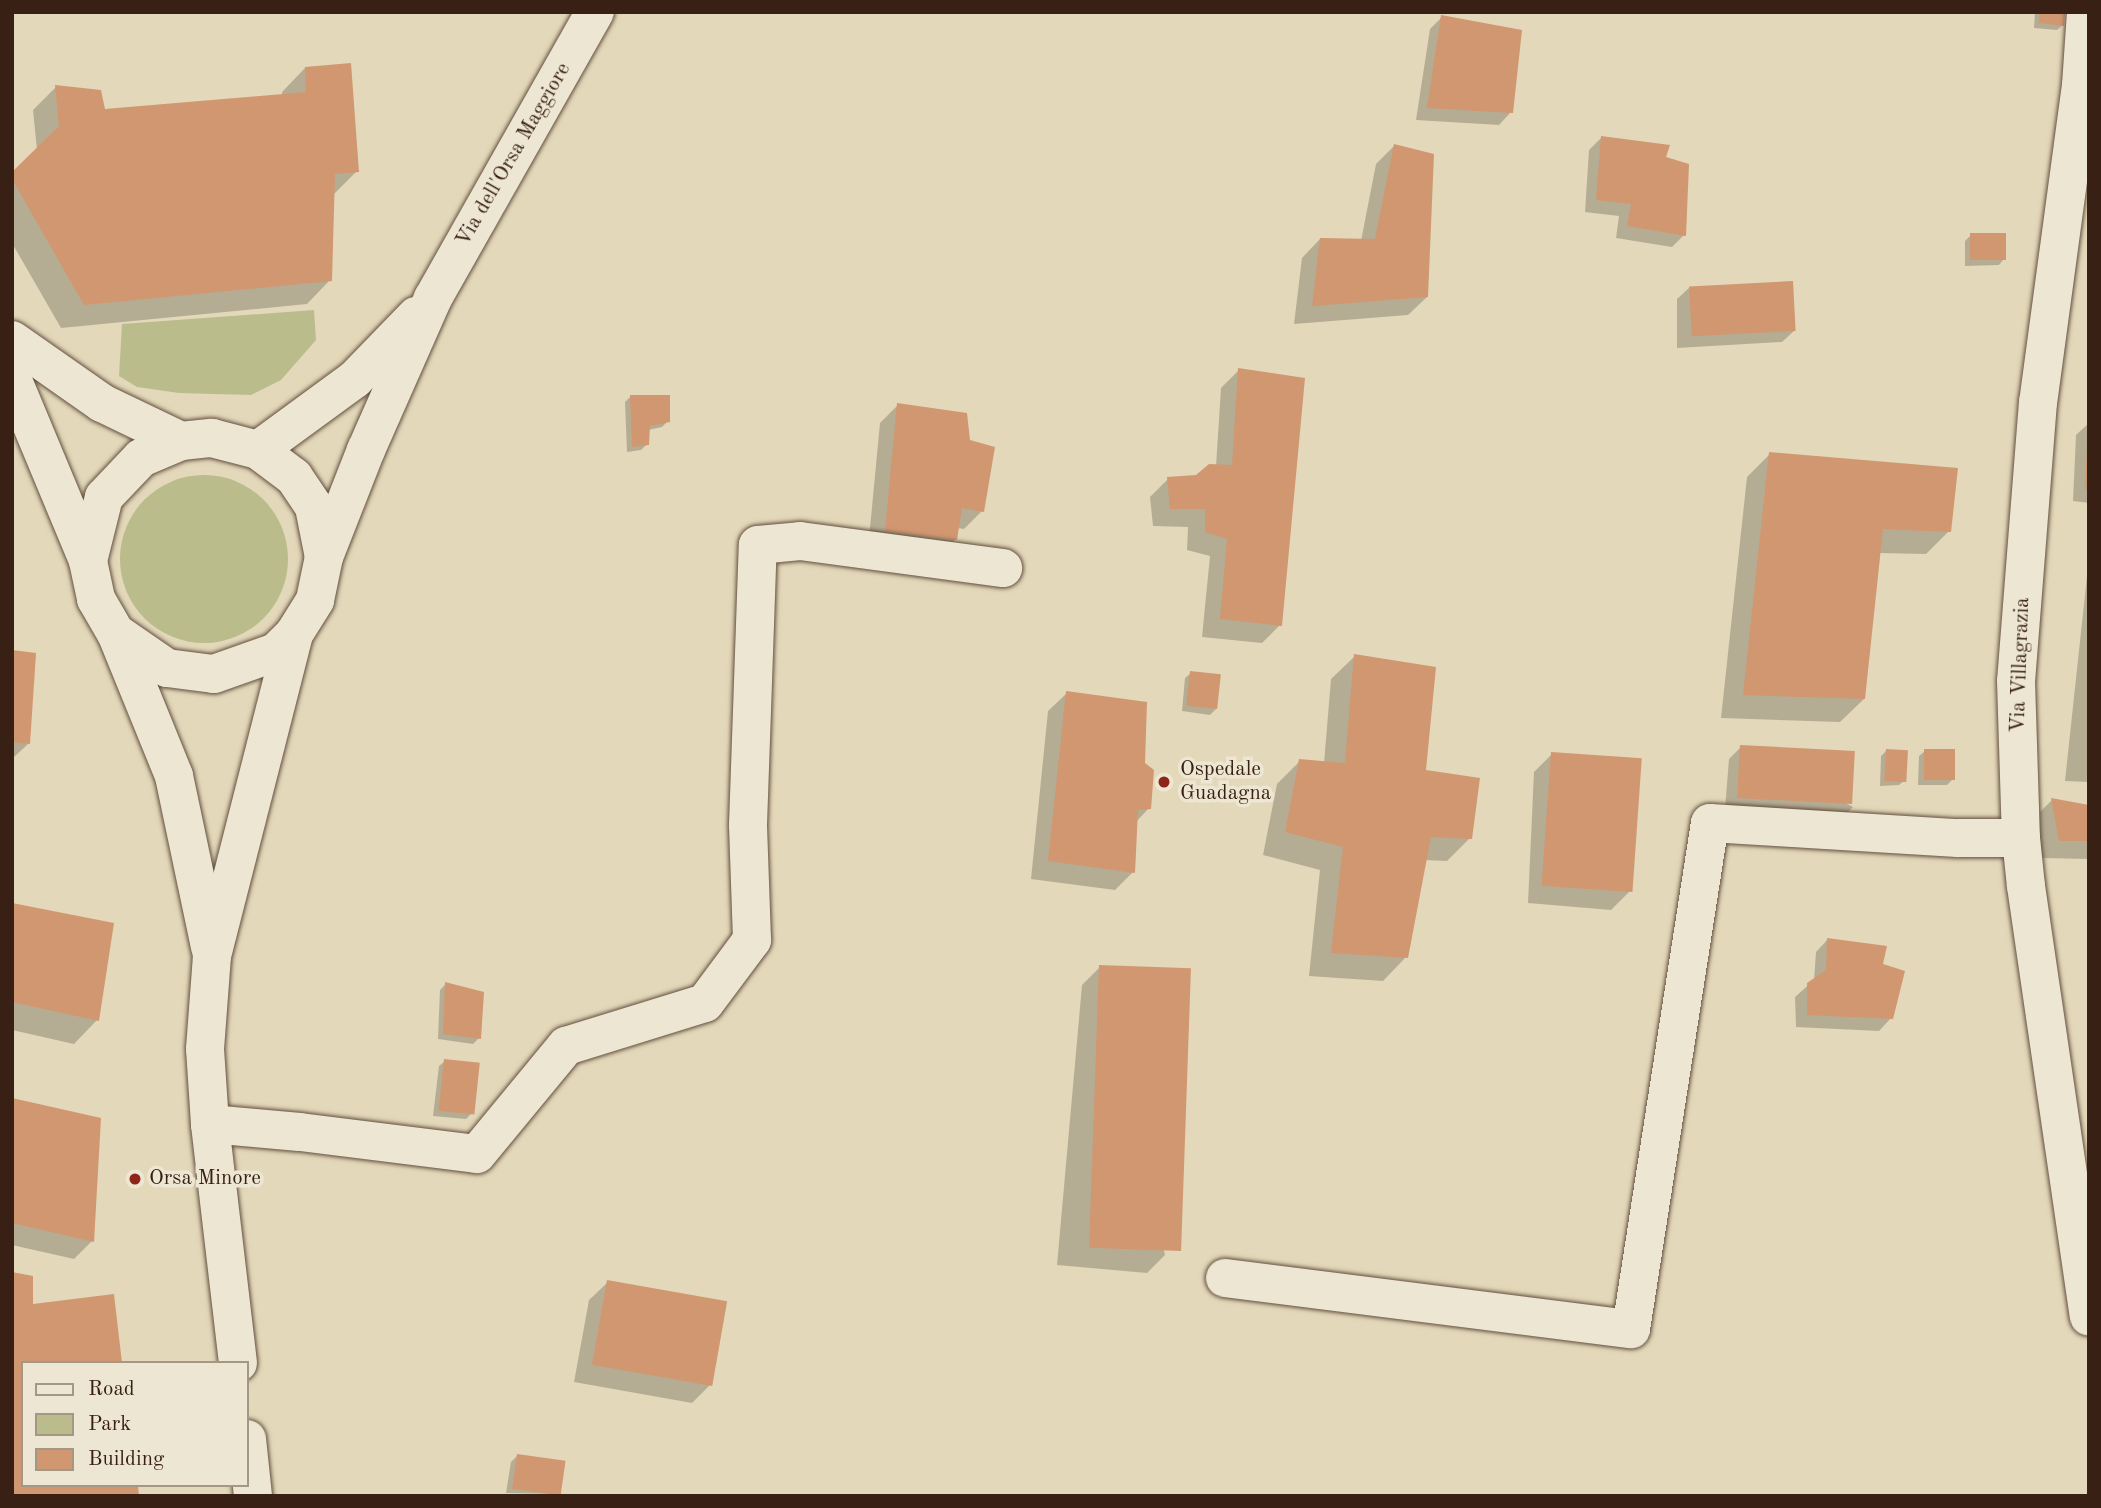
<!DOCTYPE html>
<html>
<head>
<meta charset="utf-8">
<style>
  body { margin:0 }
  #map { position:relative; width:2101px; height:1508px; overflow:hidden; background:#e3d8ba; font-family:"Old Standard TT",serif }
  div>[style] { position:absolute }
  .green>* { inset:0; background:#bbbc8b }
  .round { border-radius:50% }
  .shadow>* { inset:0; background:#0003 }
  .building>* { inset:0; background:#d19771; transform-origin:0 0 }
  .roads { filter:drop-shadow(0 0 2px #634f3e) drop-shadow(0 0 2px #634f3e) }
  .minor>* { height:38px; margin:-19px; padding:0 19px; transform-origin:19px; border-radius:19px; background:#ede6d2 }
  .dots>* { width:19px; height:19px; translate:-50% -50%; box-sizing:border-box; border:4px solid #ede6d2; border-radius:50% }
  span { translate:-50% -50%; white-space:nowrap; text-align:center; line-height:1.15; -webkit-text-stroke:7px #ede6d2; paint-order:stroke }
  .street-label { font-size:21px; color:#382114 }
  .poi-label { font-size:21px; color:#382114 }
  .left { translate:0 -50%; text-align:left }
  .frame { position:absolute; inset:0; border:14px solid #382114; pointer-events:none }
  .legend { position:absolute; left:21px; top:1361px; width:228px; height:126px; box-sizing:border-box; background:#ede6d2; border:2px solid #a59786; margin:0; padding:9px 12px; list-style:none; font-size:21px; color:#382114 }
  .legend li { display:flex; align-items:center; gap:14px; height:35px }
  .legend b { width:35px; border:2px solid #a59786 }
</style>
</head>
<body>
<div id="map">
  <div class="green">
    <i style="clip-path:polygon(314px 310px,316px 340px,281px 380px,251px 395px,179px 393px,137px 387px,119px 376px,122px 324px)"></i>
    <i class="round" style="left:120px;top:475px;width:168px;height:168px"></i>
  </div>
  <div class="shadow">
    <i style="clip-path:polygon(2035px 12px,2064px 12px,2063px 25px,2057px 30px,2034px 28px)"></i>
    <i style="clip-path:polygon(1442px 17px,1511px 112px,1499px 125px,1416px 120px,1430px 29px)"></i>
    <i style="clip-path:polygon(305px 68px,357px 171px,333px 195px,330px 280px,307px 304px,61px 328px,12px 243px,12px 174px,37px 150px,33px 110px,56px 87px,103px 111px,282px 96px,282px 92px)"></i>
    <i style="clip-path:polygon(1602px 137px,1664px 159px,1684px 235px,1672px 247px,1616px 238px,1619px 216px,1585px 212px,1589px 150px)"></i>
    <i style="clip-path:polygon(1394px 146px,1427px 297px,1408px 315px,1294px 324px,1302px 258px,1320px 239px,1361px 241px,1376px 164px)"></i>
    <i style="clip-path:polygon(1971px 235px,2004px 259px,1999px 265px,1965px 266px,1965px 241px)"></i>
    <i style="clip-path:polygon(1690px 287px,1795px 330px,1782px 342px,1677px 348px,1677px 299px)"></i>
    <i style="clip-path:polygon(1239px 370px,1280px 625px,1262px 643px,1202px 637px,1210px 556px,1187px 550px,1188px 527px,1153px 526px,1150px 497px,1168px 479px,1197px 477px,1216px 466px,1221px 388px)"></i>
    <i style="clip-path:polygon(631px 396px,668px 421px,662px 427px,648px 430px,647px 444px,641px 450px,627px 452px,625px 402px)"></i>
    <i style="clip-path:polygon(898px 405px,982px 511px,964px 529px,957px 528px,956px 539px,937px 558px,868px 549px,880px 423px)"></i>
    <i style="clip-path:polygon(2089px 423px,2089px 503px,2073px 501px,2076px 435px)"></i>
    <i style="clip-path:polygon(1770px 454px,1949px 531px,1926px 554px,1878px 553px,1864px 699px,1840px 722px,1721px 718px,1747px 477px)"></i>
    <i style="clip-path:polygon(2089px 574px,2089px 782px,2065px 781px,2087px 576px)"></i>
    <i style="clip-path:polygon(12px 652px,28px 744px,12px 759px)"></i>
    <i style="clip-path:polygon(1355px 656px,1424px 771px,1470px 838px,1447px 861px,1424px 860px,1406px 957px,1383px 981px,1309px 976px,1320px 870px,1263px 855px,1277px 784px,1300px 761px,1324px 763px,1331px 679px)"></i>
    <i style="clip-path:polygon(1191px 673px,1216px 709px,1210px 715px,1182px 711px,1185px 678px)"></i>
    <i style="clip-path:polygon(1067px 693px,1143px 764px,1149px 808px,1136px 822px,1133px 872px,1115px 890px,1031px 879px,1048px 711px)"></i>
    <i style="clip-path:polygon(1741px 747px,1853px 807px,1841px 819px,1725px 809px,1729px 759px)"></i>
    <i style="clip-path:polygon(1887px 750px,1905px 780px,1899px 785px,1880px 786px,1881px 756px)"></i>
    <i style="clip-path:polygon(1925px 751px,1953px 779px,1947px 785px,1918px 785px,1919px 756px)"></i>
    <i style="clip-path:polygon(1552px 754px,1629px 892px,1611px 910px,1528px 903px,1534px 772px)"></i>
    <i style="clip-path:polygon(2052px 800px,2089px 806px,2089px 859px,2041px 858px,2034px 818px)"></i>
    <i style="clip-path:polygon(12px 904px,97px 1020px,74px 1044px,12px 1030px)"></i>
    <i style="clip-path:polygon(1828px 939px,1881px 965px,1891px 1018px,1879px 1031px,1796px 1027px,1795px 997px,1814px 980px,1816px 952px)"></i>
    <i style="clip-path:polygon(1100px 967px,1165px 1255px,1147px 1273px,1057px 1265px,1082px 985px)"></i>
    <i style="clip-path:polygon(446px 984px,479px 1038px,473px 1044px,438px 1039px,440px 990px)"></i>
    <i style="clip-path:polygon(445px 1061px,472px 1113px,466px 1119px,433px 1116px,439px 1066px)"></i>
    <i style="clip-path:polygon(12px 1099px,92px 1241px,74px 1259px,12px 1245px)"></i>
    <i style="clip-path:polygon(608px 1282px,710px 1385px,692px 1403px,574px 1382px,589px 1300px)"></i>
    <i style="clip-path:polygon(517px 1456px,559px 1494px,506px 1493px,511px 1462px)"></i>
  </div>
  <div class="building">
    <i style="clip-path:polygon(2040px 12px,2065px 12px,2064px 26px,2039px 23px)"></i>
    <i style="clip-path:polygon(1441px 15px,1522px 30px,1513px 113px,1427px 108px)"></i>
    <i style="clip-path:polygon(351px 63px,359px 172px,335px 174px,332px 281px,84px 305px,12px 179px,12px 172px,59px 126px,55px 85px,101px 90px,105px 109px,306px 92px,305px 67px)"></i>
    <i style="clip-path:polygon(1601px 136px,1670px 145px,1666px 157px,1689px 164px,1686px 236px,1627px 226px,1631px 204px,1596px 200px)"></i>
    <i style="clip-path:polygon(1394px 144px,1434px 154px,1428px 297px,1312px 306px,1320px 238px,1375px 239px)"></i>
    <i style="left:2006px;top:233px;width:27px;height:36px;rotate:90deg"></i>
    <i style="left:1793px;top:281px;width:50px;height:104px;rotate:87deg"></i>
    <i style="clip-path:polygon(1238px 368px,1305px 378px,1282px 626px,1220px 619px,1227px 539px,1205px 532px,1205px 509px,1170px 509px,1167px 477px,1196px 475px,1209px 464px,1232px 465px)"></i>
    <i style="clip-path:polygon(630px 395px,670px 395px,670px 422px,650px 426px,649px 445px,632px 447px)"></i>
    <i style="clip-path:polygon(897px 403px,967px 413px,970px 440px,995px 447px,984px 512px,962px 508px,957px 540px,885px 531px)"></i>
    <i style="clip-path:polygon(2087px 447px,2089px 447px,2089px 490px,2085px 489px)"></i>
    <i style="clip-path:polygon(1769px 452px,1958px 468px,1951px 532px,1883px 529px,1865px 699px,1743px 695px)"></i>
    <i style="clip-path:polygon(12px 650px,36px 653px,30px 744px,12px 742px)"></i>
    <i style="clip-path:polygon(1354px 654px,1436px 667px,1426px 770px,1480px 778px,1472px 839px,1431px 837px,1408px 958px,1331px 953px,1343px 847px,1285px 832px,1299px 759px,1345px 763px)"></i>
    <i style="left:1190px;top:671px;width:31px;height:35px;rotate:6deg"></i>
    <i style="clip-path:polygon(1066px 691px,1147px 702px,1145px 763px,1154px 770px,1151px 809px,1138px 810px,1135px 873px,1048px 861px)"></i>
    <i style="left:1740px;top:745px;width:115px;height:53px;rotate:3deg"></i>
    <i style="left:1886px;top:749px;width:22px;height:32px;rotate:3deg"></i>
    <i style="left:1924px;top:749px;width:31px;height:31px"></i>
    <i style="left:1551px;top:752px;width:91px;height:134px;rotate:4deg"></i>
    <i style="clip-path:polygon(2051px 798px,2089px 805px,2089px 841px,2059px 841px)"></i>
    <i style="clip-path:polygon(12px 903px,114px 923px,99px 1021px,12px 1002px)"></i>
    <i style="clip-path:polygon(1827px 938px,1887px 946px,1883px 964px,1905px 971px,1893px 1019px,1807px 1015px,1807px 983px,1826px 970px)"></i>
    <i style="left:1099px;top:965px;width:92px;height:283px;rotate:2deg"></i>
    <i style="clip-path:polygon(445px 982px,484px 992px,481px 1039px,443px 1034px)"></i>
    <i style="left:444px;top:1059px;width:36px;height:52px;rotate:6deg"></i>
    <i style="clip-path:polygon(12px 1098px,101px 1118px,94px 1242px,12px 1223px)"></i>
    <i style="clip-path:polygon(12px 1272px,33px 1276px,33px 1304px,114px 1294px,122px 1363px,23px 1363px,23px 1485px,138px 1485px,139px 1496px,12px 1496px)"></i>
    <i style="left:607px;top:1280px;width:122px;height:86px;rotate:10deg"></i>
    <i style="left:517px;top:1454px;width:49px;height:35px;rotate:8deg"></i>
  </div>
  <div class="roads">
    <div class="minor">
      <i style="left:2086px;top:12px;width:73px;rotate:93.9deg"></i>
      <i style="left:2081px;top:85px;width:320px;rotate:97.7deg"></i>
      <i style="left:2038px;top:402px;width:280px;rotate:94.5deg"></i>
      <i style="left:2016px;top:681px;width:157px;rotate:88.2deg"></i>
      <i style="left:2021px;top:838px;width:48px;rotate:84.1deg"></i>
      <i style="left:2026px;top:886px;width:435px;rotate:81.7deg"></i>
      <i style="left:12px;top:340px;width:110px;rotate:35deg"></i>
      <i style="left:102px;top:403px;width:88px;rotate:25.7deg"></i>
      <i style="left:12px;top:378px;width:198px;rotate:67.4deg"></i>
      <i style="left:88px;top:561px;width:39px;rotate:78deg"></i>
      <i style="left:96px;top:599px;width:39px;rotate:60deg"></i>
      <i style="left:116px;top:633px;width:154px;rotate:67.9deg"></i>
      <i style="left:174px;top:776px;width:175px;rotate:78.1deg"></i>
      <i style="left:258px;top:450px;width:120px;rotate:-36.2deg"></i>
      <i style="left:355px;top:379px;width:88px;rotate:-45.9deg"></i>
      <i style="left:88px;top:561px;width:66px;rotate:-76deg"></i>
      <i style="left:104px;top:497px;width:54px;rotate:-46.5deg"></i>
      <i style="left:141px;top:458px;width:43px;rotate:-23deg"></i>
      <i style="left:181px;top:441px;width:31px;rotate:-6deg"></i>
      <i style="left:212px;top:438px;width:48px;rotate:14.6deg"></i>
      <i style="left:258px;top:450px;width:45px;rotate:36.9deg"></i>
      <i style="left:294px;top:477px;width:36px;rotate:56deg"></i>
      <i style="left:314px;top:507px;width:51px;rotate:78.7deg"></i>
      <i style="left:116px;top:633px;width:62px;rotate:34.5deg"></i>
      <i style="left:167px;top:668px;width:47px;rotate:7.3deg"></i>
      <i style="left:214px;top:674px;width:66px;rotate:-19.5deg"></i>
      <i style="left:276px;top:652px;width:25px;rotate:-45deg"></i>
      <i style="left:294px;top:634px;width:40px;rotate:-58deg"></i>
      <i style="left:315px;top:600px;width:44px;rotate:-78.2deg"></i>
      <i style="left:324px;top:557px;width:115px;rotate:-68.6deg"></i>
      <i style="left:366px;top:450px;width:166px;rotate:-66.2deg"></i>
      <i style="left:433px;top:298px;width:329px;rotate:-60.5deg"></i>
      <i style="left:210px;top:1124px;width:90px;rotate:5.1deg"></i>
      <i style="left:300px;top:1132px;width:178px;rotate:7.1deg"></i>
      <i style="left:477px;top:1154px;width:140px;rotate:-50.5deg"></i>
      <i style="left:566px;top:1046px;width:145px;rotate:-17.2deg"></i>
      <i style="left:705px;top:1003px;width:79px;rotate:-53.3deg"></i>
      <i style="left:752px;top:940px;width:115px;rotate:-92deg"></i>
      <i style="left:748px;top:825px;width:280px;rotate:-88deg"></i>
      <i style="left:758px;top:545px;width:42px;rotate:-5.4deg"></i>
      <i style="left:800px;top:541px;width:205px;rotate:7.6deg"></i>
      <i style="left:1225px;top:1278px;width:409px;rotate:7.2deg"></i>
      <i style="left:1631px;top:1329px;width:512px;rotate:-81.13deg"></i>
      <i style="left:1710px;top:823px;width:248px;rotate:3.5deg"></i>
      <i style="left:1958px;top:838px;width:63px"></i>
      <i style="left:238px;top:1363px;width:241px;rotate:-96.7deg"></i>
      <i style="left:210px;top:1124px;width:75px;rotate:-93.8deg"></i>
      <i style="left:205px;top:1049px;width:93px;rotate:-85.7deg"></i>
      <i style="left:212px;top:956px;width:332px;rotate:-75.7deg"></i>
      <i style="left:247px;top:1439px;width:57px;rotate:84deg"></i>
    </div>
  </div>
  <div class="dots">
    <i style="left:1164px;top:782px;background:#8f2418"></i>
    <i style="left:135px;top:1179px;background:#8f2418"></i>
  </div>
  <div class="street-label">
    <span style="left:514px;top:155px;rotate:-60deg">Via dell'Orsa Maggiore</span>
    <span style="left:2021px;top:665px;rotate:-88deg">Via Villagrazia</span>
  </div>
  <div class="poi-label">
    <span class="left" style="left:1180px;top:782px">Ospedale<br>Guadagna</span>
    <span class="left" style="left:149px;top:1179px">Orsa Minore</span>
  </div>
  <div class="frame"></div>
  <ul class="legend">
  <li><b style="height:9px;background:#ede6d2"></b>Road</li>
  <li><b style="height:19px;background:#bbbc8b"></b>Park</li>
  <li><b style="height:19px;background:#d19771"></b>Building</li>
  </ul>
</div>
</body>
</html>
